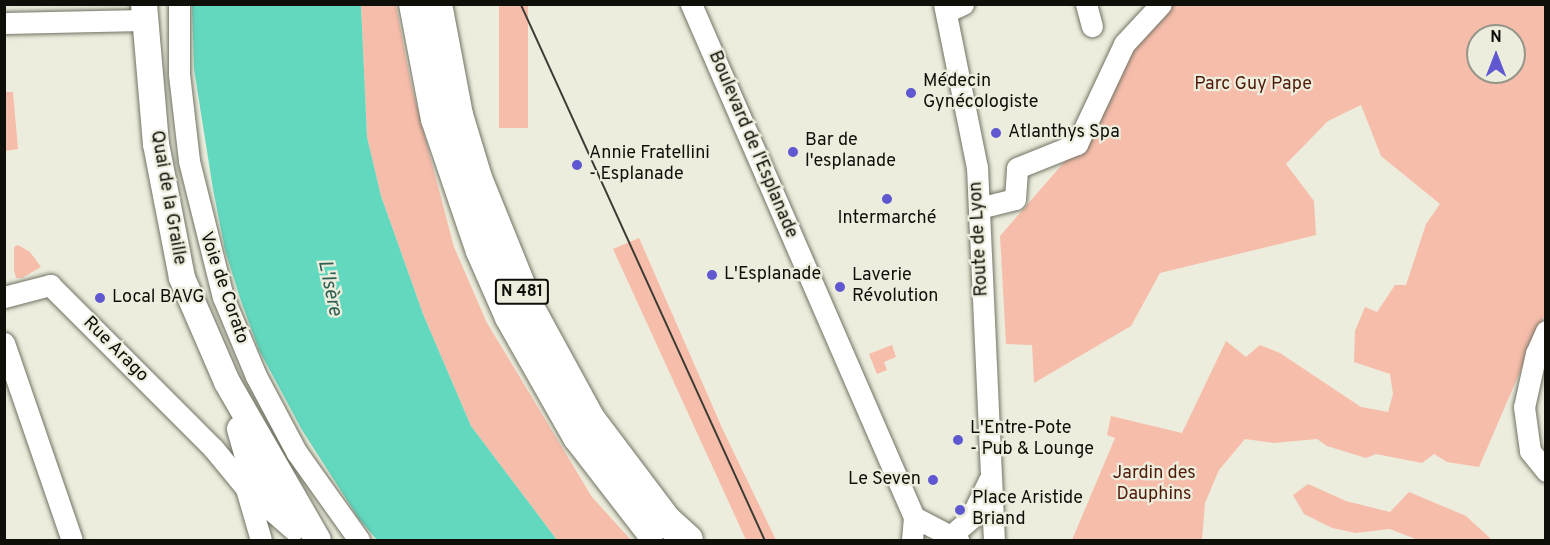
<!DOCTYPE html>
<html>
<head>
<meta charset="utf-8">
<style>
  body { margin:0 }
  #map { position:relative; width:1550px; height:545px; overflow:hidden; background:#ededdd; font-family:Overpass,sans-serif }
  div>[style] { position:absolute }
  .green>* { inset:0; background:#f7bdab; transform-origin:0 0 }
  .water>* { inset:0; background:#62d8be }
  .roads { filter:drop-shadow(0 0 2px #727264) drop-shadow(0 0 2px #727264) }
  .minor>* { height:21px; margin:-10.5px; padding:0 10.5px; transform-origin:10.5px; border-radius:10.5px; background:#fff }
  .major>* { height:26px; margin:-13px; padding:0 13px; transform-origin:13px; border-radius:13px; background:#fff }
  .highway>* { height:30px; margin:-15px; padding:0 15px; transform-origin:15px; border-radius:15px; background:#fff }
  .tram>* { height:1.5px; margin:-0.75px; padding:0 0.75px; transform-origin:0.75px; border-radius:0.75px; background:#3c3c35 }
  .dots>* { width:16px; height:16px; translate:-50% -50%; box-sizing:border-box; border:3px solid #ededdd; border-radius:50% }
  span { translate:-50% -50%; white-space:nowrap; text-align:center; line-height:1.15; -webkit-text-stroke:4.5px #ededdd; paint-order:stroke }
  .shield-label span { padding:2px 4px; background:#ededdd; border:2px solid; border-radius:4px; -webkit-text-stroke-width:0 }
  .shield-label { font-size:16px; color:#0f0f0a; font-weight:700 }
  .poi-label { font-size:18px; color:#0f0f0a }
  .left { translate:0 -50%; text-align:left }
  .right { translate:-100% -50%; text-align:right }
  .park-label { font-size:18px; color:#501a08 }
  .street-label { font-size:18px; color:#0f0f0a }
  .water-label { font-size:20px; color:#2e6055; font-style:italic }
  .frame { position:absolute; inset:0; border:6px solid #0f0f0a; pointer-events:none }
  .north { position:absolute; left:1466px; top:24px; width:60px; height:60px; box-sizing:border-box; background:#ededdd; border:2px solid #949489; border-radius:50%; rotate:0deg; font-size:16px; font-weight:700; line-height:24px; text-align:center; color:#0f0f0a }
  .north::after { content:''; display:block; margin:auto; width:21px; height:27px; background:#5f58d1; clip-path:polygon(50% 0,100% 100%,50% 72%,0 100%) }
</style>
</head>
<body>
<div id="map">
  <div class="green">
    <i style="clip-path:polygon(361px 5px,396px 5px,411px 84px,454px 247px,487px 323px,592px 497px,631px 540px,557px 540px,471px 426px,423px 314px,381px 196px,367px 137px)"></i>
    <i style="left:499px;top:5px;width:29px;height:123px"></i>
    <i style="clip-path:polygon(evenodd,1155px 5px,1545px 5px,1545px 314px,1479px 467px,1447px 462px,1434px 454px,1422px 463px,1376px 454px,1366px 458px,1327px 446px,1317px 439px,1274px 443px,1245px 439px,1219px 470px,1205px 503px,1202px 540px,1072px 540px,1115px 438px,1107px 435px,1111px 416px,1182px 433px,1226px 341px,1246px 357px,1260px 345px,1280px 353px,1361px 407px,1388px 412px,1393px 394px,1390px 374px,1354px 362px,1355px 331px,1365px 307px,1377px 312px,1395px 285px,1406px 285px,1426px 224px,1440px 204px,1381px 156px,1361px 105px,1328px 121px,1286px 164px,1314px 201px,1316px 235px,1160px 273px,1131px 326px,1034px 383px,1032px 345px,1006px 344px,1000px 236px,1086px 137px,1155px 5px,1478px 36px,1514px 36px,1514px 72px,1478px 72px,1478px 36px)"></i>
    <i style="clip-path:polygon(4px 92px,13px 92px,18px 149px,5px 151px)"></i>
    <i style="clip-path:polygon(639px 238px,723px 430px,776px 540px,746px 540px,613px 249px)"></i>
    <i style="clip-path:polygon(18px 245px,30px 252px,41px 267px,22px 278px,16px 278px,14px 270px,14px 247px)"></i>
    <i style="clip-path:polygon(892px 345px,896px 357px,884px 362px,887px 370px,877px 374px,869px 354px)"></i>
    <i style="clip-path:polygon(1308px 484px,1346px 501px,1390px 512px,1409px 492px,1466px 516px,1492px 540px,1418px 540px,1390px 529px,1356px 533px,1332px 528px,1304px 514px,1293px 495px)"></i>
  </div>
  <div class="water">
    <i style="clip-path:polygon(192px 5px,361px 5px,367px 137px,381px 196px,423px 314px,471px 426px,557px 540px,377px 540px,359px 519px,302px 430px,259px 350px,241px 301px,225px 250px,213px 189px,194px 69px)"></i>
  </div>
  <div class="roads">
    <div class="minor">
      <i style="left:179px;top:4px;width:70px;rotate:90deg"></i>
      <i style="left:179px;top:74px;width:88px;rotate:83.4deg"></i>
      <i style="left:189px;top:161px;width:140px;rotate:76deg"></i>
      <i style="left:223px;top:297px;width:86px;rotate:67.3deg"></i>
      <i style="left:256px;top:376px;width:87px;rotate:62deg"></i>
      <i style="left:297px;top:453px;width:107px;rotate:54.5deg"></i>
      <i style="left:691px;top:4px;width:559px;rotate:66.51deg"></i>
      <i style="left:914px;top:517px;width:23px;rotate:95deg"></i>
      <i style="left:944px;top:4px;width:166px;rotate:78.6deg"></i>
      <i style="left:977px;top:167px;width:373px;rotate:87.4deg"></i>
      <i style="left:1086px;top:4px;width:23px;rotate:75deg"></i>
      <i style="left:946px;top:12px;width:19px;rotate:-25deg"></i>
      <i style="left:4px;top:23px;width:140px;rotate:-1.2deg"></i>
      <i style="left:979px;top:208px;width:37px;rotate:-14deg"></i>
      <i style="left:1015px;top:199px;width:31px;rotate:-86deg"></i>
      <i style="left:1017px;top:168px;width:65px;rotate:-21.8deg"></i>
      <i style="left:1077px;top:144px;width:110px;rotate:-64.8deg"></i>
      <i style="left:1124px;top:44px;width:54px;rotate:-47.2deg"></i>
      <i style="left:4px;top:297px;width:48px;rotate:-14.6deg"></i>
      <i style="left:50px;top:285px;width:231px;rotate:45deg"></i>
      <i style="left:213px;top:448px;width:50px;rotate:50.6deg"></i>
      <i style="left:245px;top:487px;width:65px;rotate:41.3deg"></i>
      <i style="left:1546px;top:331px;width:24px;rotate:114deg"></i>
      <i style="left:1536px;top:353px;width:55px;rotate:102.5deg"></i>
      <i style="left:1524px;top:407px;width:44px;rotate:82.2deg"></i>
      <i style="left:1530px;top:451px;width:26px;rotate:51deg"></i>
      <i style="left:4px;top:343px;width:208px;rotate:71deg"></i>
      <i style="left:245px;top:485px;width:57px;rotate:73.8deg"></i>
      <i style="left:914px;top:517px;width:50px;rotate:27.6deg"></i>
      <i style="left:946px;top:540px;width:32px;rotate:-41deg"></i>
      <i style="left:970px;top:519px;width:43px;rotate:-64deg"></i>
    </div>
    <div class="major">
      <i style="left:144px;top:4px;width:141px;rotate:85.1deg"></i>
      <i style="left:156px;top:144px;width:136px;rotate:79deg"></i>
      <i style="left:182px;top:278px;width:113px;rotate:66.6deg"></i>
      <i style="left:227px;top:382px;width:182px;rotate:60.1deg"></i>
      <i style="left:240px;top:429px;width:36px;rotate:74deg"></i>
      <i style="left:250px;top:464px;width:50px;rotate:57.3deg"></i>
    </div>
    <div class="highway">
      <i style="left:414px;top:4px;width:117px;rotate:79.2deg"></i>
      <i style="left:436px;top:119px;width:139px;rotate:71.2deg"></i>
      <i style="left:481px;top:251px;width:72px;rotate:66.3deg"></i>
      <i style="left:510px;top:317px;width:138px;rotate:60.5deg"></i>
      <i style="left:578px;top:437px;width:118px;rotate:52.3deg"></i>
      <i style="left:437px;top:4px;width:113px;rotate:79.3deg"></i>
      <i style="left:458px;top:115px;width:66px;rotate:73.2deg"></i>
      <i style="left:477px;top:178px;width:141px;rotate:68deg"></i>
      <i style="left:530px;top:309px;width:125px;rotate:61.4deg"></i>
      <i style="left:590px;top:419px;width:128px;rotate:53deg"></i>
      <i style="left:667px;top:521px;width:28px;rotate:42deg"></i>
    </div>
  </div>
  <div class="tram">
    <i style="left:521px;top:4px;width:589px;rotate:65.52deg"></i>
  </div>
  <div class="dots">
    <i style="left:911px;top:93px;background:#5f58d1"></i>
    <i style="left:996px;top:133px;background:#5f58d1"></i>
    <i style="left:793px;top:152px;background:#5f58d1"></i>
    <i style="left:577px;top:165px;background:#5f58d1"></i>
    <i style="left:887px;top:199px;background:#5f58d1"></i>
    <i style="left:712px;top:275px;background:#5f58d1"></i>
    <i style="left:840px;top:287px;background:#5f58d1"></i>
    <i style="left:100px;top:298px;background:#5f58d1"></i>
    <i style="left:958px;top:440px;background:#5f58d1"></i>
    <i style="left:933px;top:480px;background:#5f58d1"></i>
    <i style="left:960px;top:510px;background:#5f58d1"></i>
  </div>
  <div class="shield-label">
    <span style="left:522px;top:292px">N 481</span>
  </div>
  <div class="poi-label">
    <span class="left" style="left:923px;top:93px">Médecin<br>Gynécologiste</span>
    <span class="left" style="left:1008px;top:133px">Atlanthys Spa</span>
    <span class="left" style="left:805px;top:152px">Bar de<br>l'esplanade</span>
    <span class="left" style="left:589px;top:165px">Annie Fratellini<br>- Esplanade</span>
    <span style="left:887px;top:219px">Intermarché</span>
    <span class="left" style="left:724px;top:275px">L'Esplanade</span>
    <span class="left" style="left:852px;top:287px">Laverie<br>Révolution</span>
    <span class="left" style="left:112px;top:298px">Local BAVG</span>
    <span class="left" style="left:970px;top:440px">L'Entre-Pote<br>- Pub &amp; Lounge</span>
    <span class="right" style="left:921px;top:480px">Le Seven</span>
    <span class="left" style="left:972px;top:510px">Place Aristide<br>Briand</span>
  </div>
  <div class="park-label">
    <span style="left:1253px;top:85px">Parc Guy Pape</span>
    <span style="left:1154px;top:485px">Jardin des<br>Dauphins</span>
  </div>
  <div class="street-label">
    <span style="left:752px;top:145px;rotate:67deg">Boulevard de l'Esplanade</span>
    <span style="left:167px;top:198px;rotate:80deg">Quai de la Graille</span>
    <span style="left:980px;top:239px;rotate:-93deg">Route de Lyon</span>
    <span style="left:223px;top:288px;rotate:71deg">Voie de Corato</span>
    <span style="left:115px;top:350px;rotate:45deg">Rue Arago</span>
  </div>
  <div class="water-label">
    <span style="left:329px;top:288px;rotate:78deg">L'Isère</span>
  </div>
  <div class="frame"></div>
  <div class="north">N</div>
</div>
</body>
</html>
